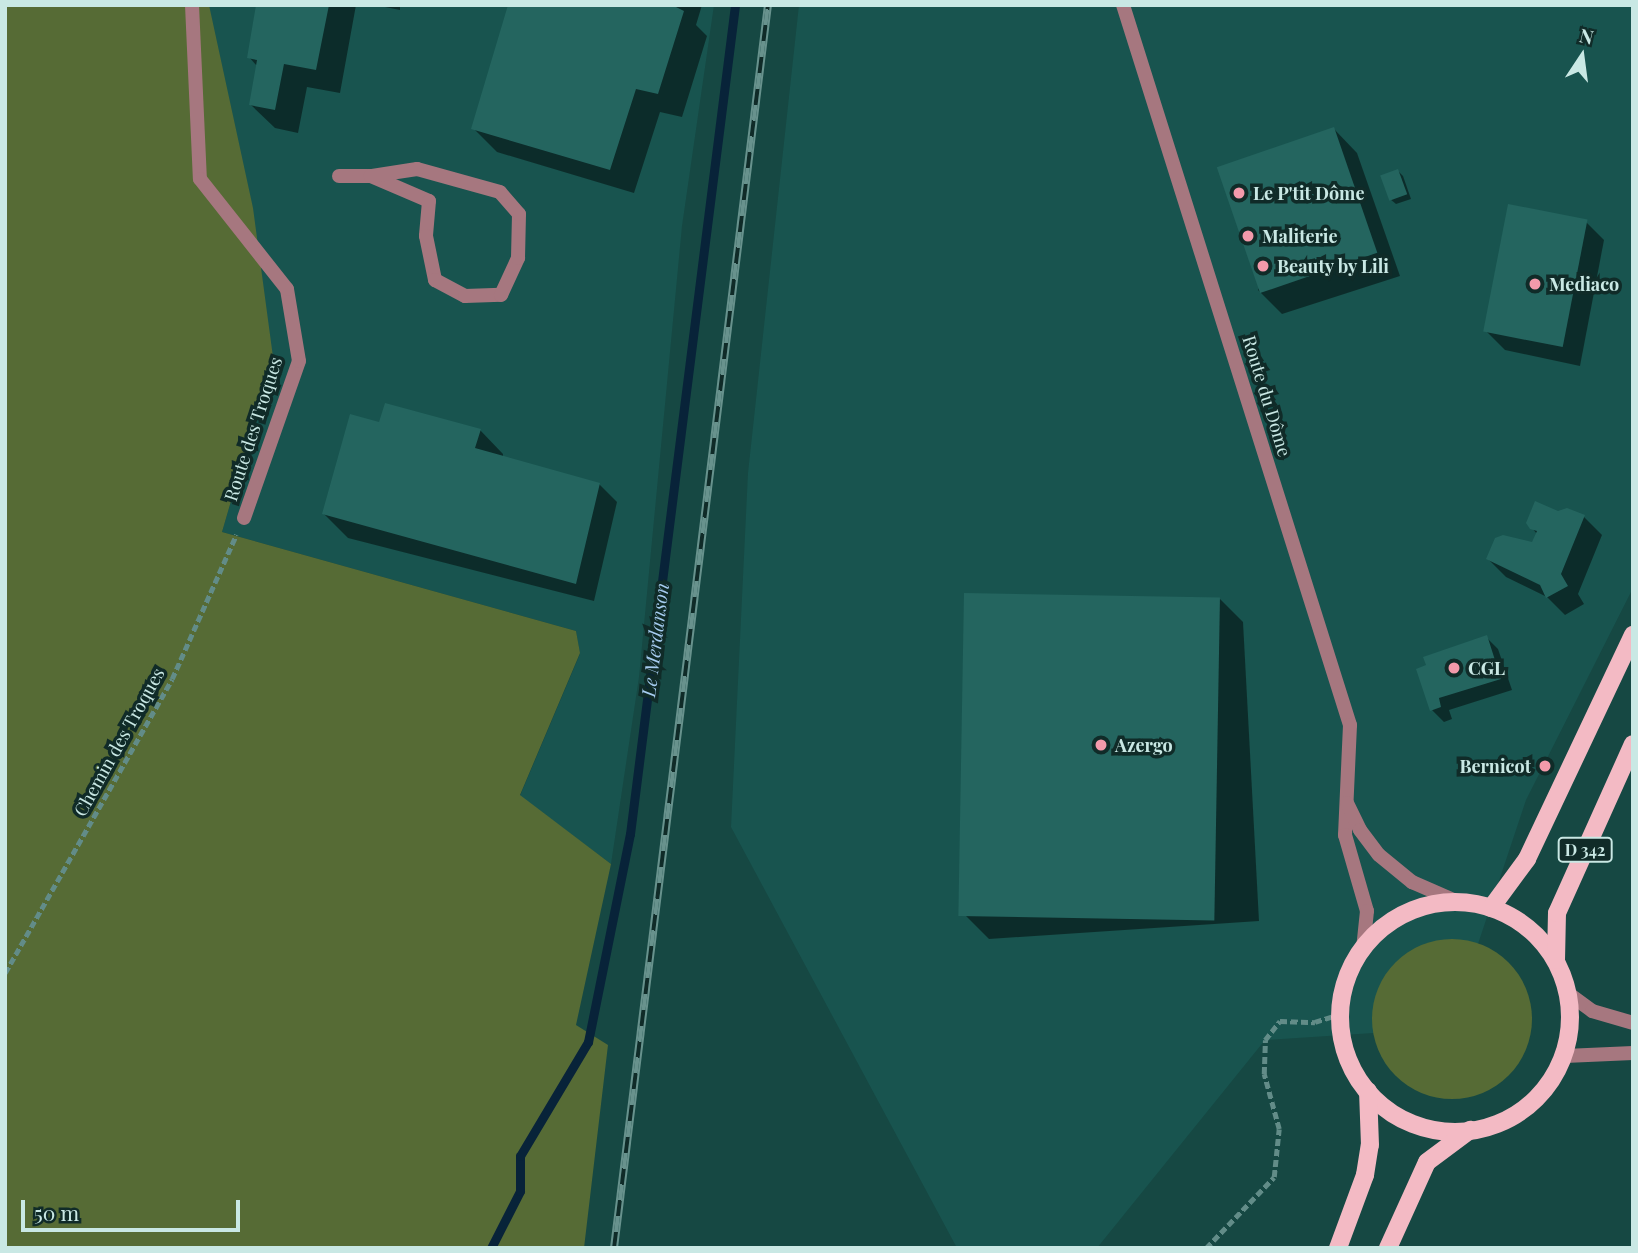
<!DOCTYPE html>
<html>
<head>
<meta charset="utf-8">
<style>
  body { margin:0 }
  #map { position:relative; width:1638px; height:1253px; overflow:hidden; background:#164843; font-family:"Playfair Display",serif }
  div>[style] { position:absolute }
  .built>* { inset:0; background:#18544f }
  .green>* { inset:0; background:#566b35 }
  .round { border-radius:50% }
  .shadow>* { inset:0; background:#0007 }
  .stream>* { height:9px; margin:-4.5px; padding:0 4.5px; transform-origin:4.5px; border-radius:4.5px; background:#082339 }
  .building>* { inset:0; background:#24655f; transform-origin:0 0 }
  .path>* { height:4.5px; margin-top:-2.25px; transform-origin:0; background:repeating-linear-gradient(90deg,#628c88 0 7px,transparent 0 10.5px) }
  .service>* { height:14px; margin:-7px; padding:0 7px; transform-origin:7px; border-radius:7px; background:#a6777f }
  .minor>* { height:14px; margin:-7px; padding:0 7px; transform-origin:7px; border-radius:7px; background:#a6777f }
  .primary>* { height:18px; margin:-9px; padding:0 9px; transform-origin:9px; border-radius:9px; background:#f3bac4 }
  .primary>.ring { margin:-9px; padding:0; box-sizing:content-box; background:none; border:18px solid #f3bac4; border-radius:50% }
  .rail>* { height:8px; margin-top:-4px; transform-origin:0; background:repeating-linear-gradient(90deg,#102b28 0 16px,#68928d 0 32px); box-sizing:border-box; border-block:2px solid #68928d }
  .dots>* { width:19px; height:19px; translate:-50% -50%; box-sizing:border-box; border:4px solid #102b28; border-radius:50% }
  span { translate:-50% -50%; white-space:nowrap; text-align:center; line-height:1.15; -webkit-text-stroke:7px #102b28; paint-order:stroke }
  .shield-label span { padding:2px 5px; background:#102b28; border:2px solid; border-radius:5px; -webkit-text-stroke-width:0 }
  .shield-label { font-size:16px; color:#c9e8e4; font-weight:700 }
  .poi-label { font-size:18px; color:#c9e8e4; font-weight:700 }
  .left { translate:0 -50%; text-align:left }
  .right { translate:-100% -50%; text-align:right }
  .street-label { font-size:18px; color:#c9e8e4 }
  .water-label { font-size:19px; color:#a6ccf0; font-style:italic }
  .frame { position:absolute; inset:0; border:7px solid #c9e8e4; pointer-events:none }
  .north { position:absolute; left:1547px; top:21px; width:70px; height:70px; -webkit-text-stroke:5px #102b28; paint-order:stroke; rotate:13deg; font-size:19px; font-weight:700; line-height:28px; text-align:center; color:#c9e8e4 }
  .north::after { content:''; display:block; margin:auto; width:24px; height:32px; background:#c9e8e4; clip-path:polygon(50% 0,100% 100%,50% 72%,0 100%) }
  .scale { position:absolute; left:21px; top:1200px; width:219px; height:32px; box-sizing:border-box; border:4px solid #c9e8e4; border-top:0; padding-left:9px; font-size:21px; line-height:24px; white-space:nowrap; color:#c9e8e4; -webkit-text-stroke:5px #102b28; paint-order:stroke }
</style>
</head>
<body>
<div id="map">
  <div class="built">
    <i style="clip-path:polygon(178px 5px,714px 5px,682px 226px,639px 677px,611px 864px,520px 796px,580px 654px,576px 631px,222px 532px,273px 357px)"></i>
    <i style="clip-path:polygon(799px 5px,1633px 5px,1633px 588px,1526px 800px,1450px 1028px,1265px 1040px,1097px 1248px,957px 1248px,731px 827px,748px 473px)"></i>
  </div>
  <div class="green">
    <i style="clip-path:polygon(5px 5px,209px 5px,253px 208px,273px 357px,222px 532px,576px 631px,580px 653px,520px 795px,611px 864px,576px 1025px,608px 1045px,584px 1248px,5px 1248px)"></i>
    <i class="round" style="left:1372px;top:939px;width:160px;height:160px"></i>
  </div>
  <div class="shadow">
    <i style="clip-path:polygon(257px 5px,356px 5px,340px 93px,307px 87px,298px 133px,275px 128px,251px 105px,257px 66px,249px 57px)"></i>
    <i style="clip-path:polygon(375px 5px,400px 5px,400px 10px)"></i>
    <i style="clip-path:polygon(510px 5px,702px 5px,696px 25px,707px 36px,682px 117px,660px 112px,634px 193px,497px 152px,473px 128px)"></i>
    <i style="clip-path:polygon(1334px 129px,1357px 153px,1400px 276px,1282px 314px,1258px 290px)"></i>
    <i style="clip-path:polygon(1398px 171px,1403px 176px,1411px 199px,1396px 204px,1390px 199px)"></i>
    <i style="clip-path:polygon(1586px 222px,1604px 240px,1580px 366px,1505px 350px,1487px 332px)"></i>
    <i style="clip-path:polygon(381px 424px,480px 430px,503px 454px,503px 457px,599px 484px,617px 502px,594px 601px,348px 538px,324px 514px)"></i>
    <i style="clip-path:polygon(1558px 513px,1584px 517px,1602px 535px,1578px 594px,1584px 604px,1565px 615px,1547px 597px,1506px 577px,1488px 559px,1533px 544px,1537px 534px,1532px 528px)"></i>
    <i style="clip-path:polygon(1219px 598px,1243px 622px,1259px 921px,989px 939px,965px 915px)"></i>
    <i style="clip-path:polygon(1486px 637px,1498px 649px,1512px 690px,1449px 710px,1452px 719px,1444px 722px,1432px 710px,1429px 666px)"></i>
  </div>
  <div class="stream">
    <i style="left:491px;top:1248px;width:64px;rotate:-63deg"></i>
    <i style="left:520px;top:1191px;width:35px;rotate:-90deg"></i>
    <i style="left:520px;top:1156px;width:133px;rotate:-59.2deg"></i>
    <i style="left:588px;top:1042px;width:212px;rotate:-78.6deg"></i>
    <i style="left:630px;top:834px;width:836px;rotate:-82.78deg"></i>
  </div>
  <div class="building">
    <i style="clip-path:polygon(256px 5px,329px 5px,316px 70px,284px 64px,275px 110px,249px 105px,257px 60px,247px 58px)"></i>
    <i style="clip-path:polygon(508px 5px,672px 5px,684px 11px,658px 94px,636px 89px,610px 170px,471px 129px)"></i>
    <i style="left:1334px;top:127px;width:133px;height:124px;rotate:71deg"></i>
    <i style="left:1398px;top:169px;width:27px;height:19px;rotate:70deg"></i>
    <i style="left:1508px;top:204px;width:81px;height:130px;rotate:11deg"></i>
    <i style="clip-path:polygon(385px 403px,481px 429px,475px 448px,600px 483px,576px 584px,322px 514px,350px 414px,379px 422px)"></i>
    <i style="clip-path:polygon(1535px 501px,1558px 511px,1567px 508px,1585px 515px,1561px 574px,1568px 586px,1546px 598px,1540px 585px,1486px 559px,1495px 538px,1503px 535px,1532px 542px,1537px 531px,1530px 529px,1526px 523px)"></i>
    <i style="left:964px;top:593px;width:256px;height:323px;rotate:1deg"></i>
    <i style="clip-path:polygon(1487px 635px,1501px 679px,1439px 698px,1441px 707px,1430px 711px,1416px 669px,1426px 665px,1423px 657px)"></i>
  </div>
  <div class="path">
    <i style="left:5px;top:973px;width:338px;rotate:-60.4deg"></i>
    <i style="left:172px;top:679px;width:158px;rotate:-66deg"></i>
    <i style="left:1206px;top:1248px;width:98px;rotate:-46.2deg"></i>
    <i style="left:1274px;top:1177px;width:48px;rotate:-84.1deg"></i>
    <i style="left:1279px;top:1129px;width:57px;rotate:-105.3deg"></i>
    <i style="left:1264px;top:1074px;width:34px;rotate:-88deg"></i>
    <i style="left:1265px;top:1040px;width:24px;rotate:-52deg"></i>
    <i style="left:1280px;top:1021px;width:35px;rotate:2deg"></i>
    <i style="left:1315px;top:1022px;width:25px;rotate:-18deg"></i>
  </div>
  <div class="service">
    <i style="left:339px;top:176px;width:32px"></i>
    <i style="left:371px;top:176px;width:63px;rotate:23.3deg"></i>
    <i style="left:429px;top:201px;width:35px;rotate:95deg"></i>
    <i style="left:426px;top:236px;width:45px;rotate:78.4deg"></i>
    <i style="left:435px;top:280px;width:34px;rotate:28deg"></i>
    <i style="left:465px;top:296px;width:36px;rotate:-2deg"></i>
    <i style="left:501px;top:295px;width:41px;rotate:-65.3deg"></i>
    <i style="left:518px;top:258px;width:44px;rotate:-88.7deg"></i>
    <i style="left:519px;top:214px;width:29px;rotate:-131deg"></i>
    <i style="left:500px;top:192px;width:86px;rotate:-164.5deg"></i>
    <i style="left:417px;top:169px;width:47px;rotate:171.3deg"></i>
    <i style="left:244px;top:518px;width:166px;rotate:-70.7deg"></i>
    <i style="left:299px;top:361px;width:73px;rotate:-99.5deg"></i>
  </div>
  <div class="minor">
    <i style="left:192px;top:5px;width:174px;rotate:87.4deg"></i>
    <i style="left:200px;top:179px;width:140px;rotate:51.7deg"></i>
    <i style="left:1123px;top:5px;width:755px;rotate:72.5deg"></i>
    <i style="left:1350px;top:725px;width:110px;rotate:92.6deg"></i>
    <i style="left:1345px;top:835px;width:79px;rotate:73.9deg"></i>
    <i style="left:1367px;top:911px;width:36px;rotate:96deg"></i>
    <i style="left:1347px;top:803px;width:30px;rotate:64deg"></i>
    <i style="left:1360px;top:830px;width:31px;rotate:53deg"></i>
    <i style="left:1379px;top:855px;width:43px;rotate:39.3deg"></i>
    <i style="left:1412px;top:882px;width:48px;rotate:23.4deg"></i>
    <i style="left:1569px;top:994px;width:29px;rotate:36deg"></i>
    <i style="left:1592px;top:1011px;width:43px;rotate:16.3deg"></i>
    <i style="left:1565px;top:1056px;width:68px;rotate:-2.5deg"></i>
  </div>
  <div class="primary">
    <i class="ring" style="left:1340px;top:902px;width:212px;height:212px"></i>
    <i style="left:1491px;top:908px;width:61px;rotate:-53.7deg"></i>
    <i style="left:1527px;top:859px;width:248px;rotate:-64.7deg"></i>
    <i style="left:1556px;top:960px;width:47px;rotate:-88.8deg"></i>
    <i style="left:1557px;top:913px;width:185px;rotate:-65.8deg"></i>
    <i style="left:1338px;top:1248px;width:78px;rotate:-69.7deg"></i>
    <i style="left:1365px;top:1175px;width:30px;rotate:-81deg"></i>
    <i style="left:1370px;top:1145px;width:54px;rotate:-92.1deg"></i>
    <i style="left:1388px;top:1248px;width:94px;rotate:-65.6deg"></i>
    <i style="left:1427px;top:1162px;width:54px;rotate:-36.7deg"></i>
  </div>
  <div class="rail">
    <i style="left:614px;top:1248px;width:1253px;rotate:-82.94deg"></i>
  </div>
  <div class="dots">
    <i style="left:1239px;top:193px;background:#f39aab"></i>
    <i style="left:1248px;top:236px;background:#f39aab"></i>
    <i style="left:1263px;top:266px;background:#f39aab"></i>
    <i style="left:1535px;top:284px;background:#f39aab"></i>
    <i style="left:1454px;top:668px;background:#f39aab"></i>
    <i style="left:1101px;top:745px;background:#f39aab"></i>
    <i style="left:1545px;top:766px;background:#f39aab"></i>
  </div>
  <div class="shield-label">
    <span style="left:1585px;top:850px">D 342</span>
  </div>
  <div class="poi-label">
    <span class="left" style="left:1253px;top:193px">Le P'tit Dôme</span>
    <span class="left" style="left:1262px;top:236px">Maliterie</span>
    <span class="left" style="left:1277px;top:266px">Beauty by Lili</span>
    <span class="left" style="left:1549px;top:284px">Mediaco</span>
    <span class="left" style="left:1468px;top:668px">CGL</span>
    <span class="left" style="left:1115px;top:745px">Azergo</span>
    <span class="right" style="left:1531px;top:766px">Bernicot</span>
  </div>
  <div class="street-label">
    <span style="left:1267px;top:396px;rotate:73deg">Route du Dôme</span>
    <span style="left:253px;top:429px;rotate:-72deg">Route des Troques</span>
    <span style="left:119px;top:742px;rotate:-61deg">Chemin des Troques</span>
  </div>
  <div class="water-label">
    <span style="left:655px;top:640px;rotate:-83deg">Le Merdanson</span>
  </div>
  <div class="frame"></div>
  <div class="north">N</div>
  <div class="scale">50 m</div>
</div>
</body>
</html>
